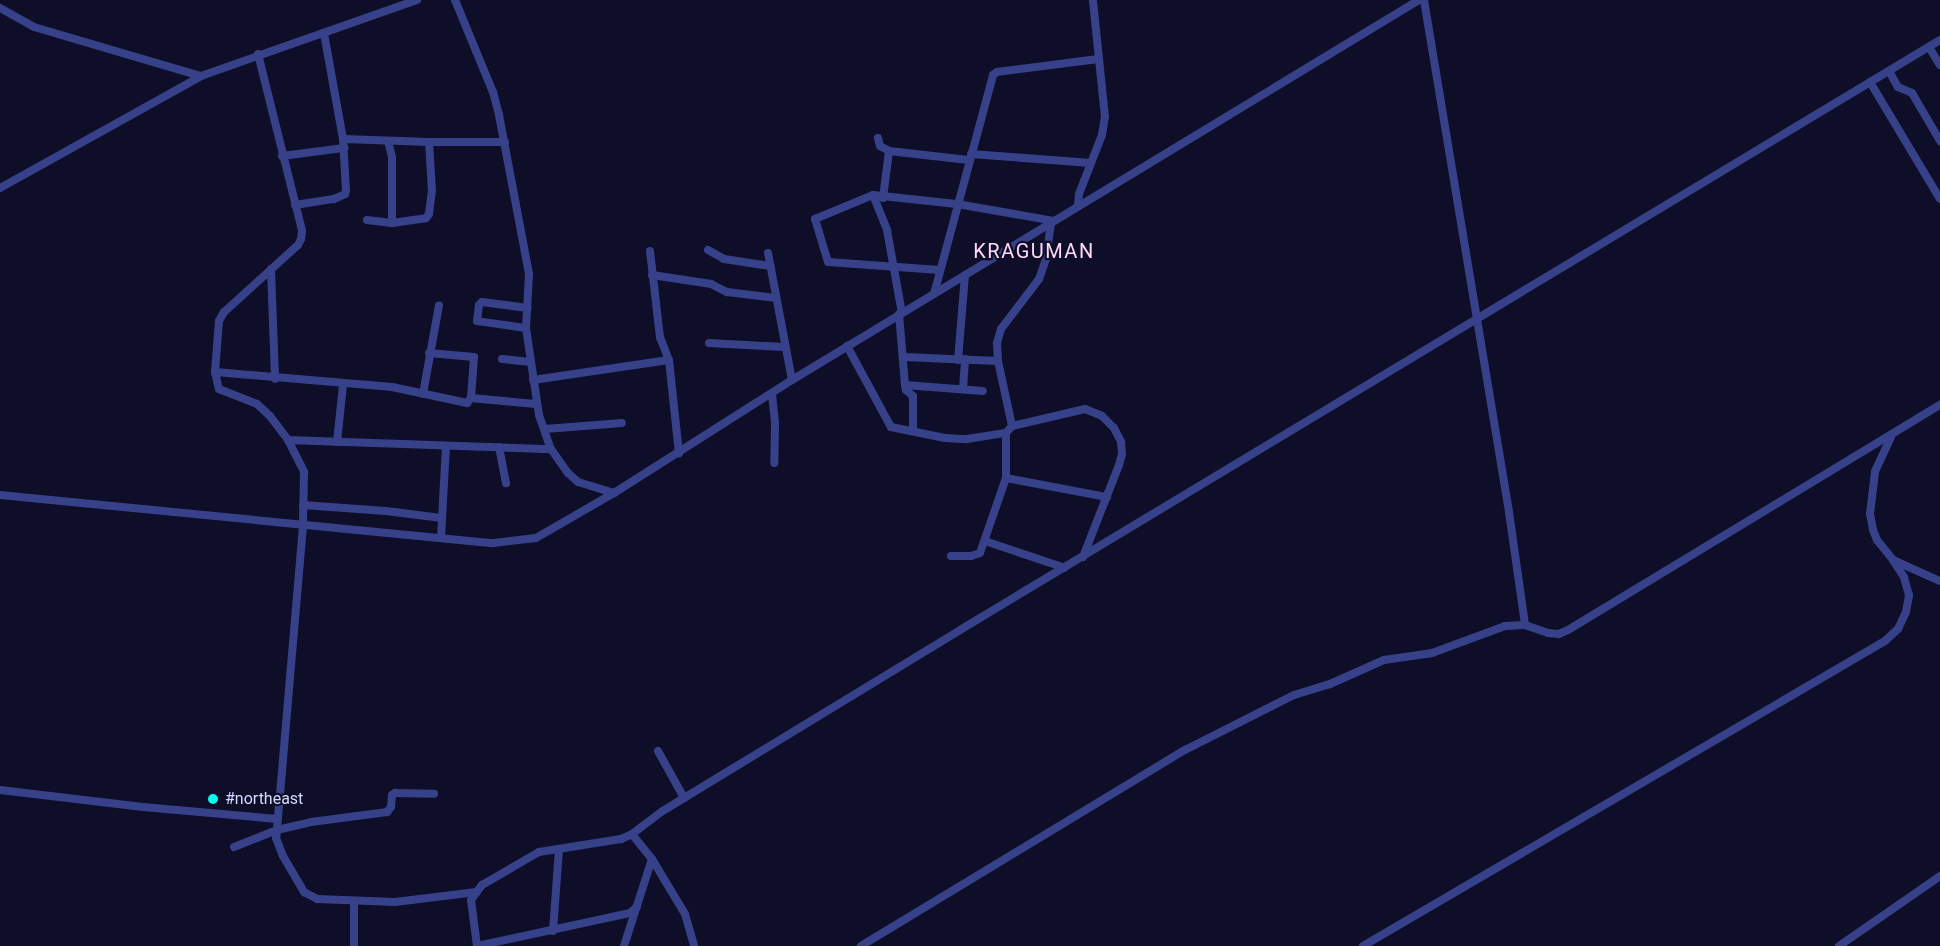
<!DOCTYPE html>
<html>
<head>
<meta charset="utf-8">
<style>
  body { margin:0 }
  #map { position:relative; width:1940px; height:946px; overflow:hidden; background:#0e0e28; font-family:Roboto,sans-serif }
  div>[style] { position:absolute }
  .street>* { height:8px; margin:-4px; padding:0 4px; transform-origin:4px; border-radius:4px; background:#36418a }
  .dots>* { width:16px; height:16px; translate:-50% -50%; box-sizing:border-box; border:3px solid #0e0e28; border-radius:50% }
  span { translate:-50% -50%; white-space:nowrap; text-align:center; line-height:1.15; -webkit-text-stroke:4.5px #0e0e28; paint-order:stroke }
  .poi-label { font-size:16px; color:#d5d8ff }
  .left { translate:0 -50%; text-align:left }
  .quarter-label { font-size:20px; color:#ffd7f7; letter-spacing:1.5px }
</style>
</head>
<body>
<div id="map">
  <div class="street">
    <i style="left:455px;top:0;width:100px;rotate:67.6deg"></i>
    <i style="left:493px;top:92px;width:24px;rotate:75deg"></i>
    <i style="left:499px;top:115px;width:162px;rotate:79.3deg"></i>
    <i style="left:529px;top:274px;width:54px;rotate:93.2deg"></i>
    <i style="left:526px;top:328px;width:88px;rotate:81.5deg"></i>
    <i style="left:539px;top:415px;width:36px;rotate:71deg"></i>
    <i style="left:551px;top:449px;width:29px;rotate:55deg"></i>
    <i style="left:568px;top:473px;width:13px;rotate:42deg"></i>
    <i style="left:578px;top:482px;width:38px;rotate:17deg"></i>
    <i style="left:1424px;top:0;width:519px;rotate:80.57deg"></i>
    <i style="left:1509px;top:512px;width:114px;rotate:81.9deg"></i>
    <i style="left:1525px;top:625px;width:24px;rotate:19deg"></i>
    <i style="left:1548px;top:633px;width:11px;rotate:5deg"></i>
    <i style="left:1559px;top:634px;width:10px;rotate:-24deg"></i>
    <i style="left:1568px;top:630px;width:435px;rotate:-31.2deg"></i>
    <i style="left:0;top:8px;width:39px;rotate:29deg"></i>
    <i style="left:34px;top:27px;width:174px;rotate:16.4deg"></i>
    <i style="left:1929px;top:47px;width:21px;rotate:59deg"></i>
    <i style="left:258px;top:54px;width:182px;rotate:76deg"></i>
    <i style="left:302px;top:231px;width:8px;rotate:97deg"></i>
    <i style="left:301px;top:239px;width:7px;rotate:117deg"></i>
    <i style="left:298px;top:245px;width:100px;rotate:137.8deg"></i>
    <i style="left:224px;top:312px;width:10px;rotate:119deg"></i>
    <i style="left:219px;top:321px;width:51px;rotate:94.5deg"></i>
    <i style="left:215px;top:372px;width:17px;rotate:77deg"></i>
    <i style="left:219px;top:389px;width:41px;rotate:21.5deg"></i>
    <i style="left:257px;top:404px;width:18px;rotate:43deg"></i>
    <i style="left:270px;top:416px;width:30px;rotate:53deg"></i>
    <i style="left:288px;top:440px;width:36px;rotate:63deg"></i>
    <i style="left:304px;top:472px;width:54px;rotate:91.1deg"></i>
    <i style="left:303px;top:526px;width:313px;rotate:94.9deg"></i>
    <i style="left:276px;top:838px;width:19px;rotate:69deg"></i>
    <i style="left:283px;top:856px;width:42px;rotate:59.7deg"></i>
    <i style="left:304px;top:892px;width:15px;rotate:28deg"></i>
    <i style="left:317px;top:899px;width:78px;rotate:2.2deg"></i>
    <i style="left:395px;top:902px;width:82px;rotate:-7deg"></i>
    <i style="left:1889px;top:71px;width:18px;rotate:61deg"></i>
    <i style="left:1898px;top:87px;width:15px;rotate:23deg"></i>
    <i style="left:1912px;top:93px;width:56px;rotate:59.7deg"></i>
    <i style="left:1870px;top:82px;width:136px;rotate:59.1deg"></i>
    <i style="left:878px;top:138px;width:8px;rotate:76deg"></i>
    <i style="left:880px;top:146px;width:10px;rotate:29deg"></i>
    <i style="left:889px;top:151px;width:80px;rotate:6.5deg"></i>
    <i style="left:343px;top:139px;width:86px;rotate:2deg"></i>
    <i style="left:429px;top:142px;width:76px"></i>
    <i style="left:388px;top:141px;width:16px;rotate:76deg"></i>
    <i style="left:392px;top:157px;width:66px;rotate:90deg"></i>
    <i style="left:971px;top:154px;width:120px;rotate:4.3deg"></i>
    <i style="left:282px;top:156px;width:63px;rotate:-7.4deg"></i>
    <i style="left:0;top:188px;width:230px;rotate:-29.1deg"></i>
    <i style="left:201px;top:76px;width:229px;rotate:-19.4deg"></i>
    <i style="left:873px;top:195px;width:38px;rotate:68deg"></i>
    <i style="left:887px;top:230px;width:84px;rotate:79.8deg"></i>
    <i style="left:883px;top:198px;width:47px;rotate:-82.7deg"></i>
    <i style="left:295px;top:205px;width:39px;rotate:-9deg"></i>
    <i style="left:334px;top:199px;width:12px;rotate:-24deg"></i>
    <i style="left:345px;top:194px;width:4px;rotate:-76deg"></i>
    <i style="left:346px;top:190px;width:51px;rotate:-93.4deg"></i>
    <i style="left:343px;top:139px;width:108px;rotate:-100.2deg"></i>
    <i style="left:1078px;top:205px;width:11px;rotate:-85deg"></i>
    <i style="left:1079px;top:194px;width:63px;rotate:-68.7deg"></i>
    <i style="left:1102px;top:135px;width:18px;rotate:-81deg"></i>
    <i style="left:1105px;top:117px;width:118px;rotate:-95.9deg"></i>
    <i style="left:367px;top:220px;width:25px;rotate:7deg"></i>
    <i style="left:392px;top:223px;width:34px;rotate:-8deg"></i>
    <i style="left:426px;top:218px;width:5px;rotate:-53deg"></i>
    <i style="left:429px;top:214px;width:23px;rotate:-83deg"></i>
    <i style="left:432px;top:191px;width:49px;rotate:-93.5deg"></i>
    <i style="left:1051px;top:223px;width:36px;rotate:98deg"></i>
    <i style="left:1046px;top:259px;width:21px;rotate:109deg"></i>
    <i style="left:1039px;top:279px;width:63px;rotate:127.2deg"></i>
    <i style="left:1001px;top:329px;width:15px;rotate:106deg"></i>
    <i style="left:997px;top:343px;width:18px;rotate:87deg"></i>
    <i style="left:998px;top:361px;width:66px;rotate:77.8deg"></i>
    <i style="left:1012px;top:426px;width:75px;rotate:-13.1deg"></i>
    <i style="left:1085px;top:409px;width:18px;rotate:22deg"></i>
    <i style="left:1102px;top:416px;width:17px;rotate:45deg"></i>
    <i style="left:1114px;top:428px;width:16px;rotate:63deg"></i>
    <i style="left:1121px;top:442px;width:12px;rotate:85deg"></i>
    <i style="left:1122px;top:454px;width:11px;rotate:105deg"></i>
    <i style="left:1119px;top:465px;width:99px;rotate:111.4deg"></i>
    <i style="left:708px;top:250px;width:18px;rotate:29deg"></i>
    <i style="left:724px;top:259px;width:47px;rotate:8.7deg"></i>
    <i style="left:650px;top:251px;width:87px;rotate:83.4deg"></i>
    <i style="left:660px;top:337px;width:25px;rotate:69deg"></i>
    <i style="left:669px;top:360px;width:94px;rotate:83.9deg"></i>
    <i style="left:768px;top:253px;width:129px;rotate:79.3deg"></i>
    <i style="left:271px;top:269px;width:110px;rotate:87.9deg"></i>
    <i style="left:939px;top:270px;width:111px;rotate:-175.9deg"></i>
    <i style="left:828px;top:262px;width:45px;rotate:-106.8deg"></i>
    <i style="left:815px;top:219px;width:63px;rotate:-22.5deg"></i>
    <i style="left:873px;top:195px;width:84px;rotate:6.1deg"></i>
    <i style="left:957px;top:204px;width:98px;rotate:9.9deg"></i>
    <i style="left:652px;top:275px;width:60px;rotate:8.7deg"></i>
    <i style="left:711px;top:284px;width:18px;rotate:27deg"></i>
    <i style="left:727px;top:292px;width:49px;rotate:7deg"></i>
    <i style="left:934px;top:294px;width:227px;rotate:-74.9deg"></i>
    <i style="left:993px;top:75px;width:5px;rotate:-37deg"></i>
    <i style="left:997px;top:72px;width:102px;rotate:-7.3deg"></i>
    <i style="left:899px;top:314px;width:71px;rotate:85.2deg"></i>
    <i style="left:905px;top:385px;width:5px;rotate:79deg"></i>
    <i style="left:906px;top:390px;width:9px;rotate:41deg"></i>
    <i style="left:913px;top:396px;width:35px;rotate:90deg"></i>
    <i style="left:526px;top:328px;width:49px;rotate:-171.9deg"></i>
    <i style="left:477px;top:321px;width:16px;rotate:-83deg"></i>
    <i style="left:479px;top:305px;width:4px;rotate:-45deg"></i>
    <i style="left:482px;top:302px;width:46px;rotate:7.4deg"></i>
    <i style="left:709px;top:343px;width:75px;rotate:3.1deg"></i>
    <i style="left:847px;top:346px;width:92px;rotate:61.5deg"></i>
    <i style="left:891px;top:427px;width:55px;rotate:11.5deg"></i>
    <i style="left:945px;top:438px;width:22px;rotate:3deg"></i>
    <i style="left:967px;top:439px;width:39px;rotate:-9deg"></i>
    <i style="left:1006px;top:433px;width:9px;rotate:-49deg"></i>
    <i style="left:429px;top:353px;width:45px;rotate:5.1deg"></i>
    <i style="left:474px;top:357px;width:41px;rotate:94.2deg"></i>
    <i style="left:904px;top:357px;width:94px;rotate:2.4deg"></i>
    <i style="left:502px;top:359px;width:29px;rotate:6deg"></i>
    <i style="left:958px;top:360px;width:85px;rotate:-85.3deg"></i>
    <i style="left:215px;top:372px;width:178px;rotate:4.8deg"></i>
    <i style="left:392px;top:387px;width:77px;rotate:12deg"></i>
    <i style="left:467px;top:403px;width:6px;rotate:-51deg"></i>
    <i style="left:471px;top:398px;width:65px;rotate:5.3deg"></i>
    <i style="left:533px;top:380px;width:137px;rotate:-8.4deg"></i>
    <i style="left:905px;top:385px;width:78px;rotate:4.4deg"></i>
    <i style="left:963px;top:389px;width:30px;rotate:-86deg"></i>
    <i style="left:423px;top:394px;width:90px;rotate:-79.8deg"></i>
    <i style="left:772px;top:394px;width:30px;rotate:84deg"></i>
    <i style="left:775px;top:424px;width:39px;rotate:91deg"></i>
    <i style="left:545px;top:429px;width:77px;rotate:-4.5deg"></i>
    <i style="left:1891px;top:437px;width:38px;rotate:115deg"></i>
    <i style="left:1875px;top:472px;width:42px;rotate:96.8deg"></i>
    <i style="left:1870px;top:514px;width:16px;rotate:79deg"></i>
    <i style="left:1873px;top:530px;width:11px;rotate:68deg"></i>
    <i style="left:1877px;top:540px;width:26px;rotate:51deg"></i>
    <i style="left:1893px;top:560px;width:51px;rotate:24.1deg"></i>
    <i style="left:288px;top:440px;width:263px;rotate:2deg"></i>
    <i style="left:337px;top:442px;width:57px;rotate:-84deg"></i>
    <i style="left:499px;top:447px;width:37px;rotate:79deg"></i>
    <i style="left:1006px;top:478px;width:103px;rotate:10.7deg"></i>
    <i style="left:0;top:495px;width:495px;rotate:5.6deg"></i>
    <i style="left:493px;top:543px;width:43px;rotate:-6.6deg"></i>
    <i style="left:536px;top:538px;width:90px;rotate:-30deg"></i>
    <i style="left:614px;top:493px;width:211px;rotate:-32.4deg"></i>
    <i style="left:792px;top:380px;width:733px;rotate:-31.22deg"></i>
    <i style="left:303px;top:505px;width:83px;rotate:4.1deg"></i>
    <i style="left:386px;top:511px;width:56px;rotate:7.1deg"></i>
    <i style="left:441px;top:538px;width:91px;rotate:-86.9deg"></i>
    <i style="left:985px;top:541px;width:84px;rotate:18.6deg"></i>
    <i style="left:951px;top:556px;width:20px"></i>
    <i style="left:971px;top:556px;width:9px;rotate:-18deg"></i>
    <i style="left:980px;top:553px;width:79px;rotate:-70.9deg"></i>
    <i style="left:1006px;top:478px;width:45px;rotate:-90deg"></i>
    <i style="left:658px;top:751px;width:54px;rotate:61deg"></i>
    <i style="left:0;top:790px;width:144px;rotate:6.8deg"></i>
    <i style="left:143px;top:807px;width:135px;rotate:5.1deg"></i>
    <i style="left:234px;top:847px;width:46px;rotate:-21.6deg"></i>
    <i style="left:277px;top:830px;width:35px;rotate:-13deg"></i>
    <i style="left:311px;top:822px;width:77px;rotate:-7.5deg"></i>
    <i style="left:387px;top:812px;width:6px;rotate:-51deg"></i>
    <i style="left:391px;top:807px;width:12px;rotate:-85deg"></i>
    <i style="left:392px;top:795px;width:4px;rotate:-34deg"></i>
    <i style="left:395px;top:793px;width:39px;rotate:1deg"></i>
    <i style="left:652px;top:859px;width:64px;rotate:59deg"></i>
    <i style="left:685px;top:914px;width:33px;rotate:74deg"></i>
    <i style="left:553px;top:931px;width:82px;rotate:-85.8deg"></i>
    <i style="left:354px;top:946px;width:44px;rotate:-90deg"></i>
    <i style="left:477px;top:946px;width:46px;rotate:-97.4deg"></i>
    <i style="left:471px;top:900px;width:19px;rotate:-54deg"></i>
    <i style="left:482px;top:885px;width:66px;rotate:-30.1deg"></i>
    <i style="left:539px;top:852px;width:83px;rotate:-9deg"></i>
    <i style="left:621px;top:839px;width:12px;rotate:-24deg"></i>
    <i style="left:632px;top:834px;width:36px;rotate:-37deg"></i>
    <i style="left:661px;top:812px;width:350px;rotate:-31.3deg"></i>
    <i style="left:960px;top:630px;width:1144px;rotate:-31.05deg"></i>
    <i style="left:477px;top:946px;width:157px;rotate:-12.2deg"></i>
    <i style="left:630px;top:913px;width:9px;rotate:-41deg"></i>
    <i style="left:624px;top:946px;width:91px;rotate:-72.2deg"></i>
    <i style="left:652px;top:859px;width:32px;rotate:-129deg"></i>
    <i style="left:861px;top:946px;width:379px;rotate:-31.2deg"></i>
    <i style="left:1185px;top:750px;width:122px;rotate:-26.8deg"></i>
    <i style="left:1294px;top:695px;width:38px;rotate:-17deg"></i>
    <i style="left:1330px;top:684px;width:59px;rotate:-24deg"></i>
    <i style="left:1384px;top:660px;width:49px;rotate:-8.3deg"></i>
    <i style="left:1432px;top:653px;width:78px;rotate:-20.3deg"></i>
    <i style="left:1505px;top:626px;width:20px;rotate:-3deg"></i>
    <i style="left:1363px;top:946px;width:605px;rotate:-30.3deg"></i>
    <i style="left:1885px;top:641px;width:18px;rotate:-43deg"></i>
    <i style="left:1898px;top:629px;width:19px;rotate:-65deg"></i>
    <i style="left:1906px;top:612px;width:17px;rotate:-80deg"></i>
    <i style="left:1909px;top:595px;width:19px;rotate:-106deg"></i>
    <i style="left:1904px;top:577px;width:20px;rotate:-123deg"></i>
    <i style="left:1839px;top:946px;width:123px;rotate:-34.7deg"></i>
  </div>
  <div class="dots">
    <i style="left:213px;top:799px;background:#01ffed"></i>
  </div>
  <div class="poi-label">
    <span class="left" style="left:225px;top:799px">#northeast</span>
  </div>
  <div class="quarter-label">
    <span style="left:1034px;top:251px">KRAGUMAN</span>
  </div>
</div>
</body>
</html>
